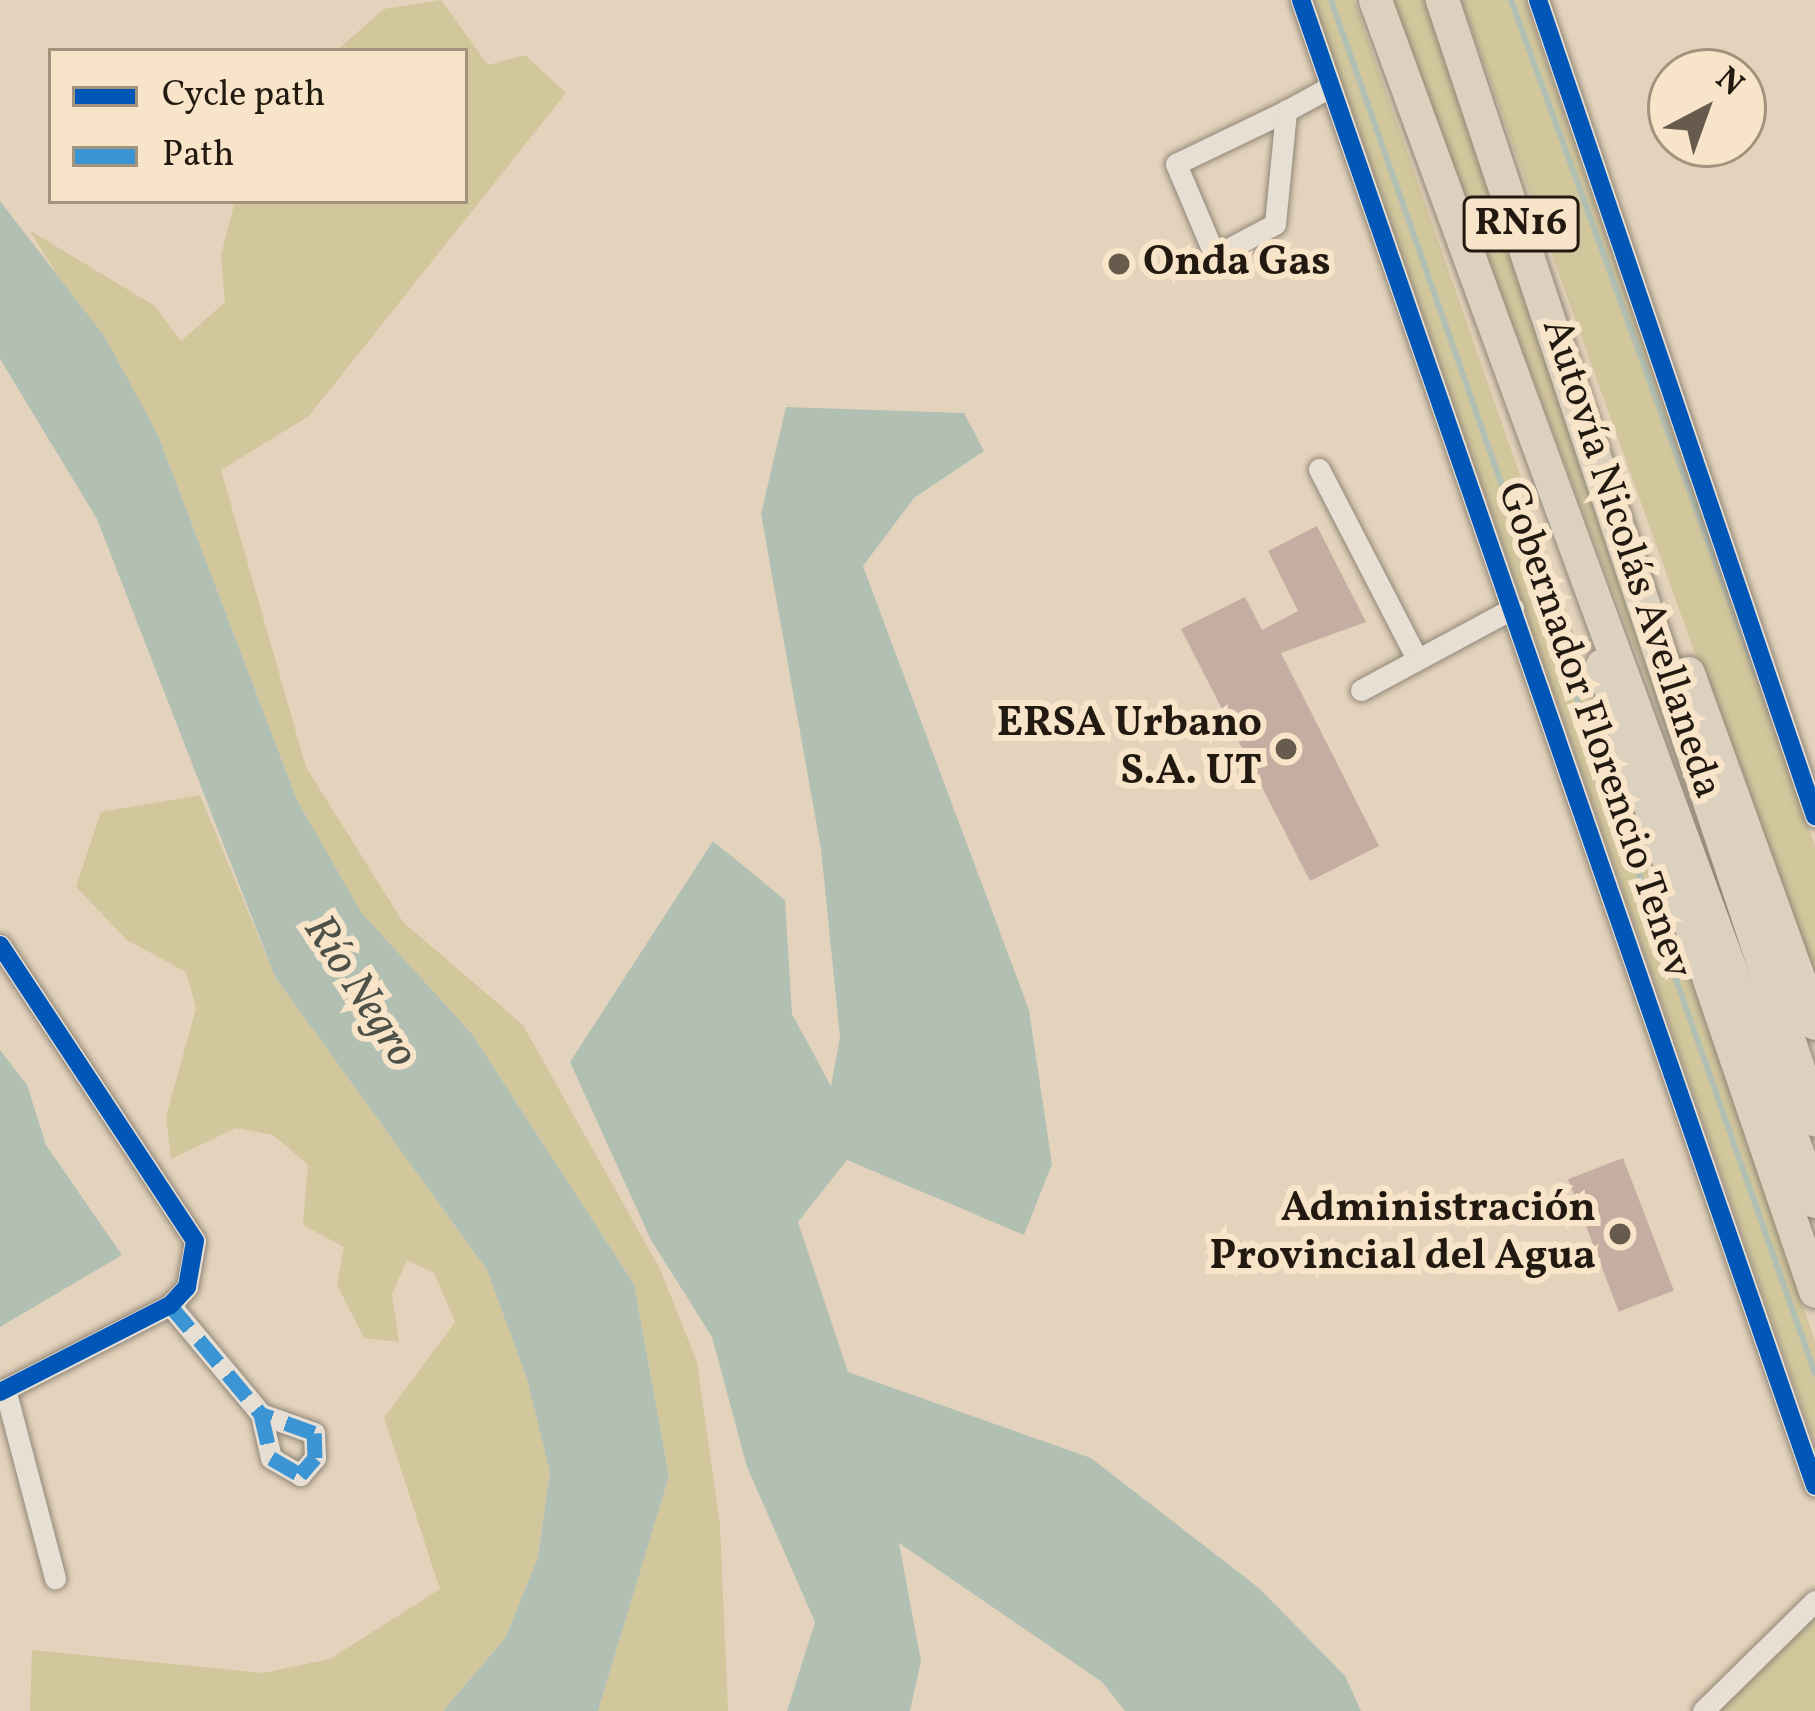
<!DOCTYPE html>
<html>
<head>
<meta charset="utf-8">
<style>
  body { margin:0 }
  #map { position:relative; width:1815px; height:1711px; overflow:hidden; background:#e4d3bc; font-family:Vollkorn,serif }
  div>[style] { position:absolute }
  .green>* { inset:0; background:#d2c69d }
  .water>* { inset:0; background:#b2c0b3 }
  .stream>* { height:6px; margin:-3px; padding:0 3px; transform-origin:3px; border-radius:3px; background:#b2c0b3 }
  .building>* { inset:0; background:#c5aea1; transform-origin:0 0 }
  .roads { filter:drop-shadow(0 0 3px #918778) drop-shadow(0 0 3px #918778) }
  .minor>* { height:21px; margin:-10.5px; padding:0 10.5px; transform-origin:10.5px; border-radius:10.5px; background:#e7dfd4 }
  .highway>* { height:33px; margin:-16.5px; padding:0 16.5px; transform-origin:16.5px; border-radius:16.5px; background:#dcd0bf }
  .quiet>* { height:15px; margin-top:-7.5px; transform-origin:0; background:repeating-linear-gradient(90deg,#3b94d3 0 30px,transparent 0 45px) }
  .cycleway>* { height:18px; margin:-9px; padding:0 9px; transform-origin:9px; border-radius:9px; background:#0057b8 }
  .dots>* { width:33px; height:33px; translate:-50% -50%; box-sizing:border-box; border:6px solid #f8e4c8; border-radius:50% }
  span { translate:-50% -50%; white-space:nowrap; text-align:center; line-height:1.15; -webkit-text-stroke:12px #f8e4c8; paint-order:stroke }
  .shield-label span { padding:3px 9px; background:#f8e4c8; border:3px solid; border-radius:9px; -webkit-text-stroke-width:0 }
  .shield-label { font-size:39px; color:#221a10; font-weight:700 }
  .poi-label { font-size:42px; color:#221a10; font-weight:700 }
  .left { translate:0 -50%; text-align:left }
  .right { translate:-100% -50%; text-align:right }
  .street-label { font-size:42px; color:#221a10 }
  .water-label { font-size:45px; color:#4d5148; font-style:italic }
  .legend { position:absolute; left:48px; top:48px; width:420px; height:156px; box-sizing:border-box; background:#f8e4c8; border:3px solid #a2937e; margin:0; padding:15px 21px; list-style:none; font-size:36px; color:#221a10 }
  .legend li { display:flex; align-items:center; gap:24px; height:60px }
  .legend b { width:60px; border:3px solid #a2937e }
  .north { position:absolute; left:1647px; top:48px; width:120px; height:120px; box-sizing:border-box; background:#f8e4c8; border:3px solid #a2937e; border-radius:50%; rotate:41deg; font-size:33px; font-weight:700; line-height:48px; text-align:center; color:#221a10 }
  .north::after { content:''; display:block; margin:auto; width:42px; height:54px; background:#665b4c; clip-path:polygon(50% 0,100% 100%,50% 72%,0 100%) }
</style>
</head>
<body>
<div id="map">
  <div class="green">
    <i style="clip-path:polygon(441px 0,488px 65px,525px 55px,566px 93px,309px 416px,221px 470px,306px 767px,403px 922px,523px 1025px,660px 1269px,697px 1362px,720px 1525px,728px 1711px,598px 1711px,669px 1476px,634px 1284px,472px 1034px,361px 913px,297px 800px,158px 435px,29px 230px,155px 306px,181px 341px,225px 302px,221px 255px,235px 201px,465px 201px,465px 51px,336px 51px,384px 9px)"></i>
    <i style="clip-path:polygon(1313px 0,1354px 0,1528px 498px,1815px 1341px,1815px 1444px)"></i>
    <i style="clip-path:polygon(1390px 0,1425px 0,1687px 786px)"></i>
    <i style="clip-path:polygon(1461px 0,1525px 0,1815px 846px,1815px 989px)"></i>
    <i style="clip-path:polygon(200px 795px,275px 977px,487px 1270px,527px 1379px,550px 1472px,538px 1557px,505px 1638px,443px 1711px,30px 1711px,32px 1650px,263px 1673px,330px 1659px,440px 1589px,384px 1418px,455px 1322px,434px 1273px,407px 1260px,392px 1294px,399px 1342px,364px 1338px,337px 1285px,344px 1247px,303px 1225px,308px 1165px,273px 1135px,236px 1128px,171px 1159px,166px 1117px,196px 1008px,186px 972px,127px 940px,76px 887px,101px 812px)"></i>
    <i style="clip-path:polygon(1815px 1610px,1815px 1711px,1718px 1711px)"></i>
  </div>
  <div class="water">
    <i style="clip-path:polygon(0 201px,105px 337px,158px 435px,297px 800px,361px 912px,472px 1034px,634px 1284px,669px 1476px,598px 1711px,443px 1711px,505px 1638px,538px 1557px,550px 1472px,527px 1379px,487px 1270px,275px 977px,97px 519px,0 359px)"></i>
    <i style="clip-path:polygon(786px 407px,964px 413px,984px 451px,914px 498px,863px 566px,1029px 1010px,1052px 1164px,1024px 1235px,847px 1160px,798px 1222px,848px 1372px,1091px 1458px,1259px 1588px,1345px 1676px,1361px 1711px,1125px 1711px,1102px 1682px,899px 1543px,921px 1661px,910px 1711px,787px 1711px,815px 1622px,747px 1467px,712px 1337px,651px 1240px,570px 1062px,713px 841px,785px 900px,792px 1014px,831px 1086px,840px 1037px,821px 849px,761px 514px)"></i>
    <i style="clip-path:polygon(0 1050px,27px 1085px,46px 1145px,122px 1255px,0 1327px)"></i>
  </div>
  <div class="stream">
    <i style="left:1331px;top:0;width:1457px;rotate:70.59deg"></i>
    <i style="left:1511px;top:0;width:716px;rotate:70deg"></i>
  </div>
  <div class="building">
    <i style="clip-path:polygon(1317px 526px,1366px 622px,1281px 653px,1379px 846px,1310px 881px,1181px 629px,1245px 597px,1262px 630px,1298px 611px,1268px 551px)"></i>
    <i style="left:1623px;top:1158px;width:142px;height:59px;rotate:69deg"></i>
  </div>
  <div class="roads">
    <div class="minor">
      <i style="left:1301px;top:0;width:1572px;rotate:70.92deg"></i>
      <i style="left:1538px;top:0;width:862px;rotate:71.25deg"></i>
      <i style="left:1286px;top:111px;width:122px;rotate:154.3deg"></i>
      <i style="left:1176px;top:164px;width:100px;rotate:67deg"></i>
      <i style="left:1215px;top:256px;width:68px;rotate:-28.1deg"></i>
      <i style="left:1275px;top:224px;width:114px;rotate:-84.4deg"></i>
      <i style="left:1286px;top:111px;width:50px;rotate:-28.6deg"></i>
      <i style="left:1319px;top:469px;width:214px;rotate:62.7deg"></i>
      <i style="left:1361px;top:690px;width:173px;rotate:-28.3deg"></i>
      <i style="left:0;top:945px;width:354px;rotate:56.6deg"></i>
      <i style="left:195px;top:1241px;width:47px;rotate:99.9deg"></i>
      <i style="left:187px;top:1287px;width:25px;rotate:133deg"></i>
      <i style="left:170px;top:1305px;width:191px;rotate:152.9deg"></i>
      <i style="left:170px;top:1305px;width:142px;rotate:50.1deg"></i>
      <i style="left:261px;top:1414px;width:45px;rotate:77.2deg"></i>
      <i style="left:271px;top:1458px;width:34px;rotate:30deg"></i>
      <i style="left:300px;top:1475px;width:23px;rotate:-49deg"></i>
      <i style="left:315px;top:1458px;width:25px;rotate:-92deg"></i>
      <i style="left:314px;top:1433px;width:56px;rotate:-160.3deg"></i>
      <i style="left:5px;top:1389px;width:196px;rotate:75.2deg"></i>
      <i style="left:1703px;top:1711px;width:157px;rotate:-44.5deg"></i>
    </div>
    <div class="highway">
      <i style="left:1375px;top:0;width:1279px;rotate:69.88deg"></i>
      <i style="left:1442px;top:0;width:1180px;rotate:71.57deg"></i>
      <i style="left:1602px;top:665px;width:661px;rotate:71.21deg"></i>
      <i style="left:1688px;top:673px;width:372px;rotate:70.1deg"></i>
    </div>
  </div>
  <div class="quiet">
    <i style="left:170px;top:1305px;width:142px;rotate:50.1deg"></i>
    <i style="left:261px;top:1414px;width:45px;rotate:77.2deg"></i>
    <i style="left:271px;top:1458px;width:34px;rotate:30deg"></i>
    <i style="left:300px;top:1475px;width:23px;rotate:-49deg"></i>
    <i style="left:315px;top:1458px;width:25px;rotate:-92deg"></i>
    <i style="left:314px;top:1433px;width:56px;rotate:-160.3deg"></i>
  </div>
  <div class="cycleway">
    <i style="left:1301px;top:0;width:1572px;rotate:70.92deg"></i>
    <i style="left:1538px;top:0;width:862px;rotate:71.25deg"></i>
    <i style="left:0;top:945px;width:354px;rotate:56.6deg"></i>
    <i style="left:195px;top:1241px;width:47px;rotate:99.9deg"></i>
    <i style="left:187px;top:1287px;width:25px;rotate:133deg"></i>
    <i style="left:170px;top:1305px;width:191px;rotate:152.9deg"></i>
  </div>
  <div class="dots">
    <i style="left:1119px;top:264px;background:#665b4c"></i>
    <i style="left:1286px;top:749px;background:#665b4c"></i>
    <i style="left:1620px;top:1234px;background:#665b4c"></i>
  </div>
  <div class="shield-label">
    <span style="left:1521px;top:224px">RN16</span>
  </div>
  <div class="poi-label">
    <span class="left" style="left:1143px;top:264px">Onda Gas</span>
    <span class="right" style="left:1262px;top:749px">ERSA Urbano<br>S.A. UT</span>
    <span class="right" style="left:1596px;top:1234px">Administración<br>Provincial del Agua</span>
  </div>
  <div class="street-label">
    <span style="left:1630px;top:559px;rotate:72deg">Autovía Nicolás Avellaneda</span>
    <span style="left:1593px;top:731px;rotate:71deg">Gobernador Florencio Tenev</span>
  </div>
  <div class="water-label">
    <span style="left:359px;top:992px;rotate:57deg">Río Negro</span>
  </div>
  <ul class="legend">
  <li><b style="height:15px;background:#0057b8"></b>Cycle path</li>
  <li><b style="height:15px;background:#3b94d3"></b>Path</li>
  </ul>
  <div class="north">N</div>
</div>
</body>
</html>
